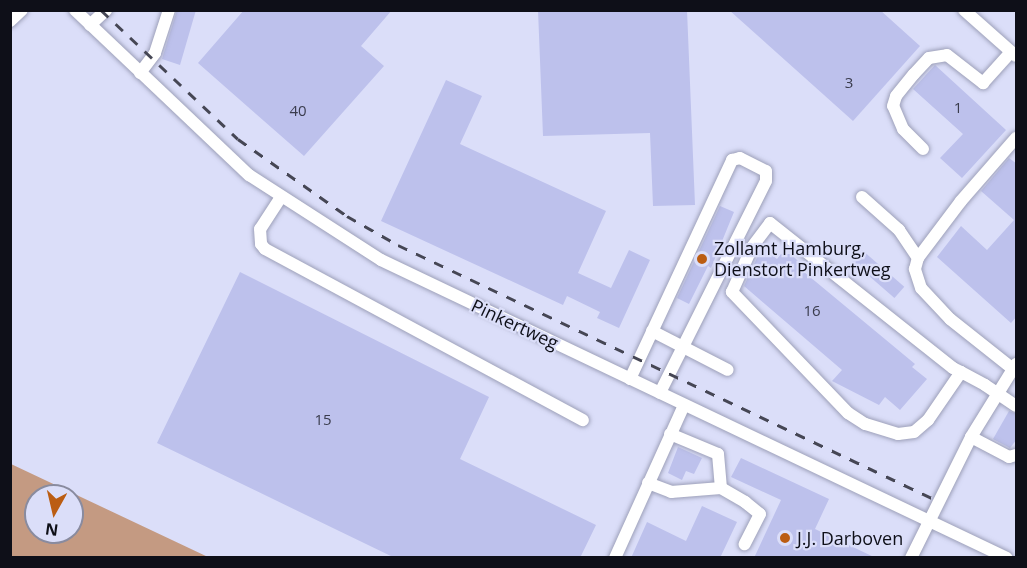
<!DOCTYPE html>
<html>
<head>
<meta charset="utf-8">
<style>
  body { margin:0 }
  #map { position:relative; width:1027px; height:568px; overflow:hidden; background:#dbdef9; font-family:"Open Sans",sans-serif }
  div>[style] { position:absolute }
  .water>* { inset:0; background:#c49a82 }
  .building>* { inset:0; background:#bdc1ec; transform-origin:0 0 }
  .roads { filter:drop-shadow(0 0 2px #9da0b9) drop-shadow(0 0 2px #9da0b9) }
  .minor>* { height:12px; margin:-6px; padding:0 6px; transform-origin:6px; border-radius:6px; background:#fff }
  .rail>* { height:3px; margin-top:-1.5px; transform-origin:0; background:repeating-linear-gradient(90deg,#454654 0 10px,transparent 0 20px) }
  .dots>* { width:16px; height:16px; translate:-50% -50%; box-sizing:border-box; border:3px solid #dbdef9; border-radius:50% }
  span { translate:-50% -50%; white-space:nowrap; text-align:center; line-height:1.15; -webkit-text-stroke:4.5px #dbdef9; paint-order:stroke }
  .number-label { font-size:15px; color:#3a3c4d }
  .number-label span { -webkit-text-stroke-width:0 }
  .poi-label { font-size:18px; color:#0e0f18 }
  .left { translate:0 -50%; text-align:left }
  .street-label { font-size:18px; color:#0e0f18 }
  .frame { position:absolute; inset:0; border:12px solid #0e0f18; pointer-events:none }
  .north { position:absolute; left:24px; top:484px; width:60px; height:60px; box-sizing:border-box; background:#dbdef9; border:2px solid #898b9f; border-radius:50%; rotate:188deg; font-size:16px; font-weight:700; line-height:24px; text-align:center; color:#0e0f18 }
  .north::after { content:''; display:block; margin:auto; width:21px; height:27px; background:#bb5d13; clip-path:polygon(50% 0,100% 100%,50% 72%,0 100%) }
</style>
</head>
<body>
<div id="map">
  <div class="water">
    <i style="clip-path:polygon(evenodd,11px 464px,208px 557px,11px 557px,11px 464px,36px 496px,72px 496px,72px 532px,36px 532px,36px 496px)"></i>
  </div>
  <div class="building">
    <i style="clip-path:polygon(177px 10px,196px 10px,180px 65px,162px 59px)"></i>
    <i style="clip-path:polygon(244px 10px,392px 10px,361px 46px,384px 66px,304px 156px,198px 63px)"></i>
    <i style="clip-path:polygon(538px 10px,687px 10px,695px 205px,653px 206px,650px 133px,543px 136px)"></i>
    <i style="clip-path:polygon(729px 10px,880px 10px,920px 46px,853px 121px)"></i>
    <i style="clip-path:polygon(935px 65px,1006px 130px,962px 178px,940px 158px,963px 134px,913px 89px)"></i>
    <i style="clip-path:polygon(446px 80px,482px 96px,460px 144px,606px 211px,578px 273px,611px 288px,629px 250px,650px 260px,619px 328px,597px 318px,600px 312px,567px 296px,563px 305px,381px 221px)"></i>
    <i style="clip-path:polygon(1009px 158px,1017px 164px,1017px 316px,1011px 323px,937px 257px,961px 226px,987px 250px,1014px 220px,981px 191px)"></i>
    <i style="clip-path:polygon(720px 206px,734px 212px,711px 268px,708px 266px,689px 304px,677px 298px)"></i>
    <i style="clip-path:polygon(762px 247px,777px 259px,781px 254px,791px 254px,801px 264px,798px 267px,915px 364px,912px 367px,927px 379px,900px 410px,885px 397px,879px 405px,832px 381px,842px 370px,744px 286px)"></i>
    <i style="left:862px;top:250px;width:56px;height:15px;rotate:41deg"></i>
    <i style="clip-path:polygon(240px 272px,489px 397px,460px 459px,596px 525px,580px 558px,395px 558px,157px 443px)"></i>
    <i style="clip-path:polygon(1009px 411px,1017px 414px,1017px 439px,1010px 448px,993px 439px)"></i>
    <i style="clip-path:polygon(678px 447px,702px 458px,694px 474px,686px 471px,682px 480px,668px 473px)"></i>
    <i style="clip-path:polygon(741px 458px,829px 499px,815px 529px,876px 558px,754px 558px,781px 500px,731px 477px)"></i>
    <i style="clip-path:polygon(702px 506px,737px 522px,720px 558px,631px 558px,647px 522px,686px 541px)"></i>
  </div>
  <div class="roads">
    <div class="minor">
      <i style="left:75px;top:10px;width:240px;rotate:43.5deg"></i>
      <i style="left:249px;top:175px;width:157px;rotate:32.8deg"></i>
      <i style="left:381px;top:260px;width:693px;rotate:25.46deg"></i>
      <i style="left:964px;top:10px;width:69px;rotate:41.5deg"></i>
      <i style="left:10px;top:21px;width:16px;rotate:-43deg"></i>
      <i style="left:90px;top:25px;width:22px;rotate:-43deg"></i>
      <i style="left:140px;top:73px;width:25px;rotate:-53deg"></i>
      <i style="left:155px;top:53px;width:45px;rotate:-72deg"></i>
      <i style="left:923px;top:149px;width:28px;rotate:-135deg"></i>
      <i style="left:903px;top:129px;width:25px;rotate:-113deg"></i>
      <i style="left:893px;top:106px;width:10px;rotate:-73deg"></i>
      <i style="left:896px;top:96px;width:28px;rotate:-51deg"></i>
      <i style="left:914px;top:74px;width:22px;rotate:-47deg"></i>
      <i style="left:929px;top:58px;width:18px;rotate:-9deg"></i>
      <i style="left:947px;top:55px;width:46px;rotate:37.9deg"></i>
      <i style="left:983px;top:83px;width:42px;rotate:-47.9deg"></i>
      <i style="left:281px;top:197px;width:38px;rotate:123deg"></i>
      <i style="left:260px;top:229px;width:15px;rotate:86deg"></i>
      <i style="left:261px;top:244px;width:6px;rotate:51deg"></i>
      <i style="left:265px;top:249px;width:361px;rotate:28.3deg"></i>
      <i style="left:862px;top:197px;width:50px;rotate:41.7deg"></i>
      <i style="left:899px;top:230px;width:34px;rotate:56deg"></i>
      <i style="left:652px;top:331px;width:85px;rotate:27.2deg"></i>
      <i style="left:1013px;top:369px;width:80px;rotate:-141.6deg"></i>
      <i style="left:950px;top:319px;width:42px;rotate:-133.1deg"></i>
      <i style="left:921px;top:288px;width:20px;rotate:-108deg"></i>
      <i style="left:915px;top:269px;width:11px;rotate:-75deg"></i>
      <i style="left:918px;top:258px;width:71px;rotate:-53deg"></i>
      <i style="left:961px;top:201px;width:84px;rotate:-48.9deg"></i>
      <i style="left:961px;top:372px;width:58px;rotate:124.5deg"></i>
      <i style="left:928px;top:420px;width:18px;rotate:139deg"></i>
      <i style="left:914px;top:432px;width:16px;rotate:173deg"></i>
      <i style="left:898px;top:434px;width:34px;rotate:-163deg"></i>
      <i style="left:865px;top:424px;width:20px;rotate:-147deg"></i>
      <i style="left:848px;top:413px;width:168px;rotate:-133.8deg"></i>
      <i style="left:732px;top:292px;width:49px;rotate:-66deg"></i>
      <i style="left:752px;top:247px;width:30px;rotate:-53deg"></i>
      <i style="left:770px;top:223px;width:233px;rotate:38.4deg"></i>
      <i style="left:953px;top:368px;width:9px;rotate:27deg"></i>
      <i style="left:961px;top:372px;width:27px;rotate:28deg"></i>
      <i style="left:985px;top:385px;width:37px;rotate:34deg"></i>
      <i style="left:630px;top:379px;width:242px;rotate:-65deg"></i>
      <i style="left:732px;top:160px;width:8px;rotate:-14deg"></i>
      <i style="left:740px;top:158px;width:29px;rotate:27deg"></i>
      <i style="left:766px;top:171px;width:10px;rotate:90deg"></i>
      <i style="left:766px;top:181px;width:237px;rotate:116.6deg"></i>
      <i style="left:670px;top:434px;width:52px;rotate:22.6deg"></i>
      <i style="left:718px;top:454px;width:34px;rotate:85deg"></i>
      <i style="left:971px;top:437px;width:43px;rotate:27.8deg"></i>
      <i style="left:1009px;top:457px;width:7px;rotate:-16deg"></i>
      <i style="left:648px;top:483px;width:25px;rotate:21deg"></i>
      <i style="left:671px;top:492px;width:50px;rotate:-4.6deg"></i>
      <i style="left:721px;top:488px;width:28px;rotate:30deg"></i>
      <i style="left:745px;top:502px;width:19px;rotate:39deg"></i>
      <i style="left:760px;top:514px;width:34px;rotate:117deg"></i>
      <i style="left:615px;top:558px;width:168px;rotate:-65.7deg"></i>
      <i style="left:911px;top:558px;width:135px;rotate:-63.6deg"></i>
      <i style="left:971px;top:437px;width:86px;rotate:-58.3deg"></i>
    </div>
  </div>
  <div class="rail">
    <i style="left:101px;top:10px;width:188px;rotate:43.3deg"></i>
    <i style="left:238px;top:139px;width:133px;rotate:35.2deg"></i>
    <i style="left:347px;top:216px;width:59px;rotate:29.6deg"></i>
    <i style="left:398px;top:245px;width:598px;rotate:25.36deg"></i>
  </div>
  <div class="dots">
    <i style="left:702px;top:259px;background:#bb5d13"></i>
    <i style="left:785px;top:538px;background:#bb5d13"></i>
  </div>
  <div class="number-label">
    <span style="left:849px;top:83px">3</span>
    <span style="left:958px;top:108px">1</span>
    <span style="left:298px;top:111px">40</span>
    <span style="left:812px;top:311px">16</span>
    <span style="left:323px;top:420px">15</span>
  </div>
  <div class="poi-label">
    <span class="left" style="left:714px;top:259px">Zollamt Hamburg,<br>Dienstort Pinkertweg</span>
    <span class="left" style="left:797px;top:538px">J.J. Darboven</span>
  </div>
  <div class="street-label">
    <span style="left:515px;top:324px;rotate:25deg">Pinkertweg</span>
  </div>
  <div class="frame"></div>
  <div class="north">N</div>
</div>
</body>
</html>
